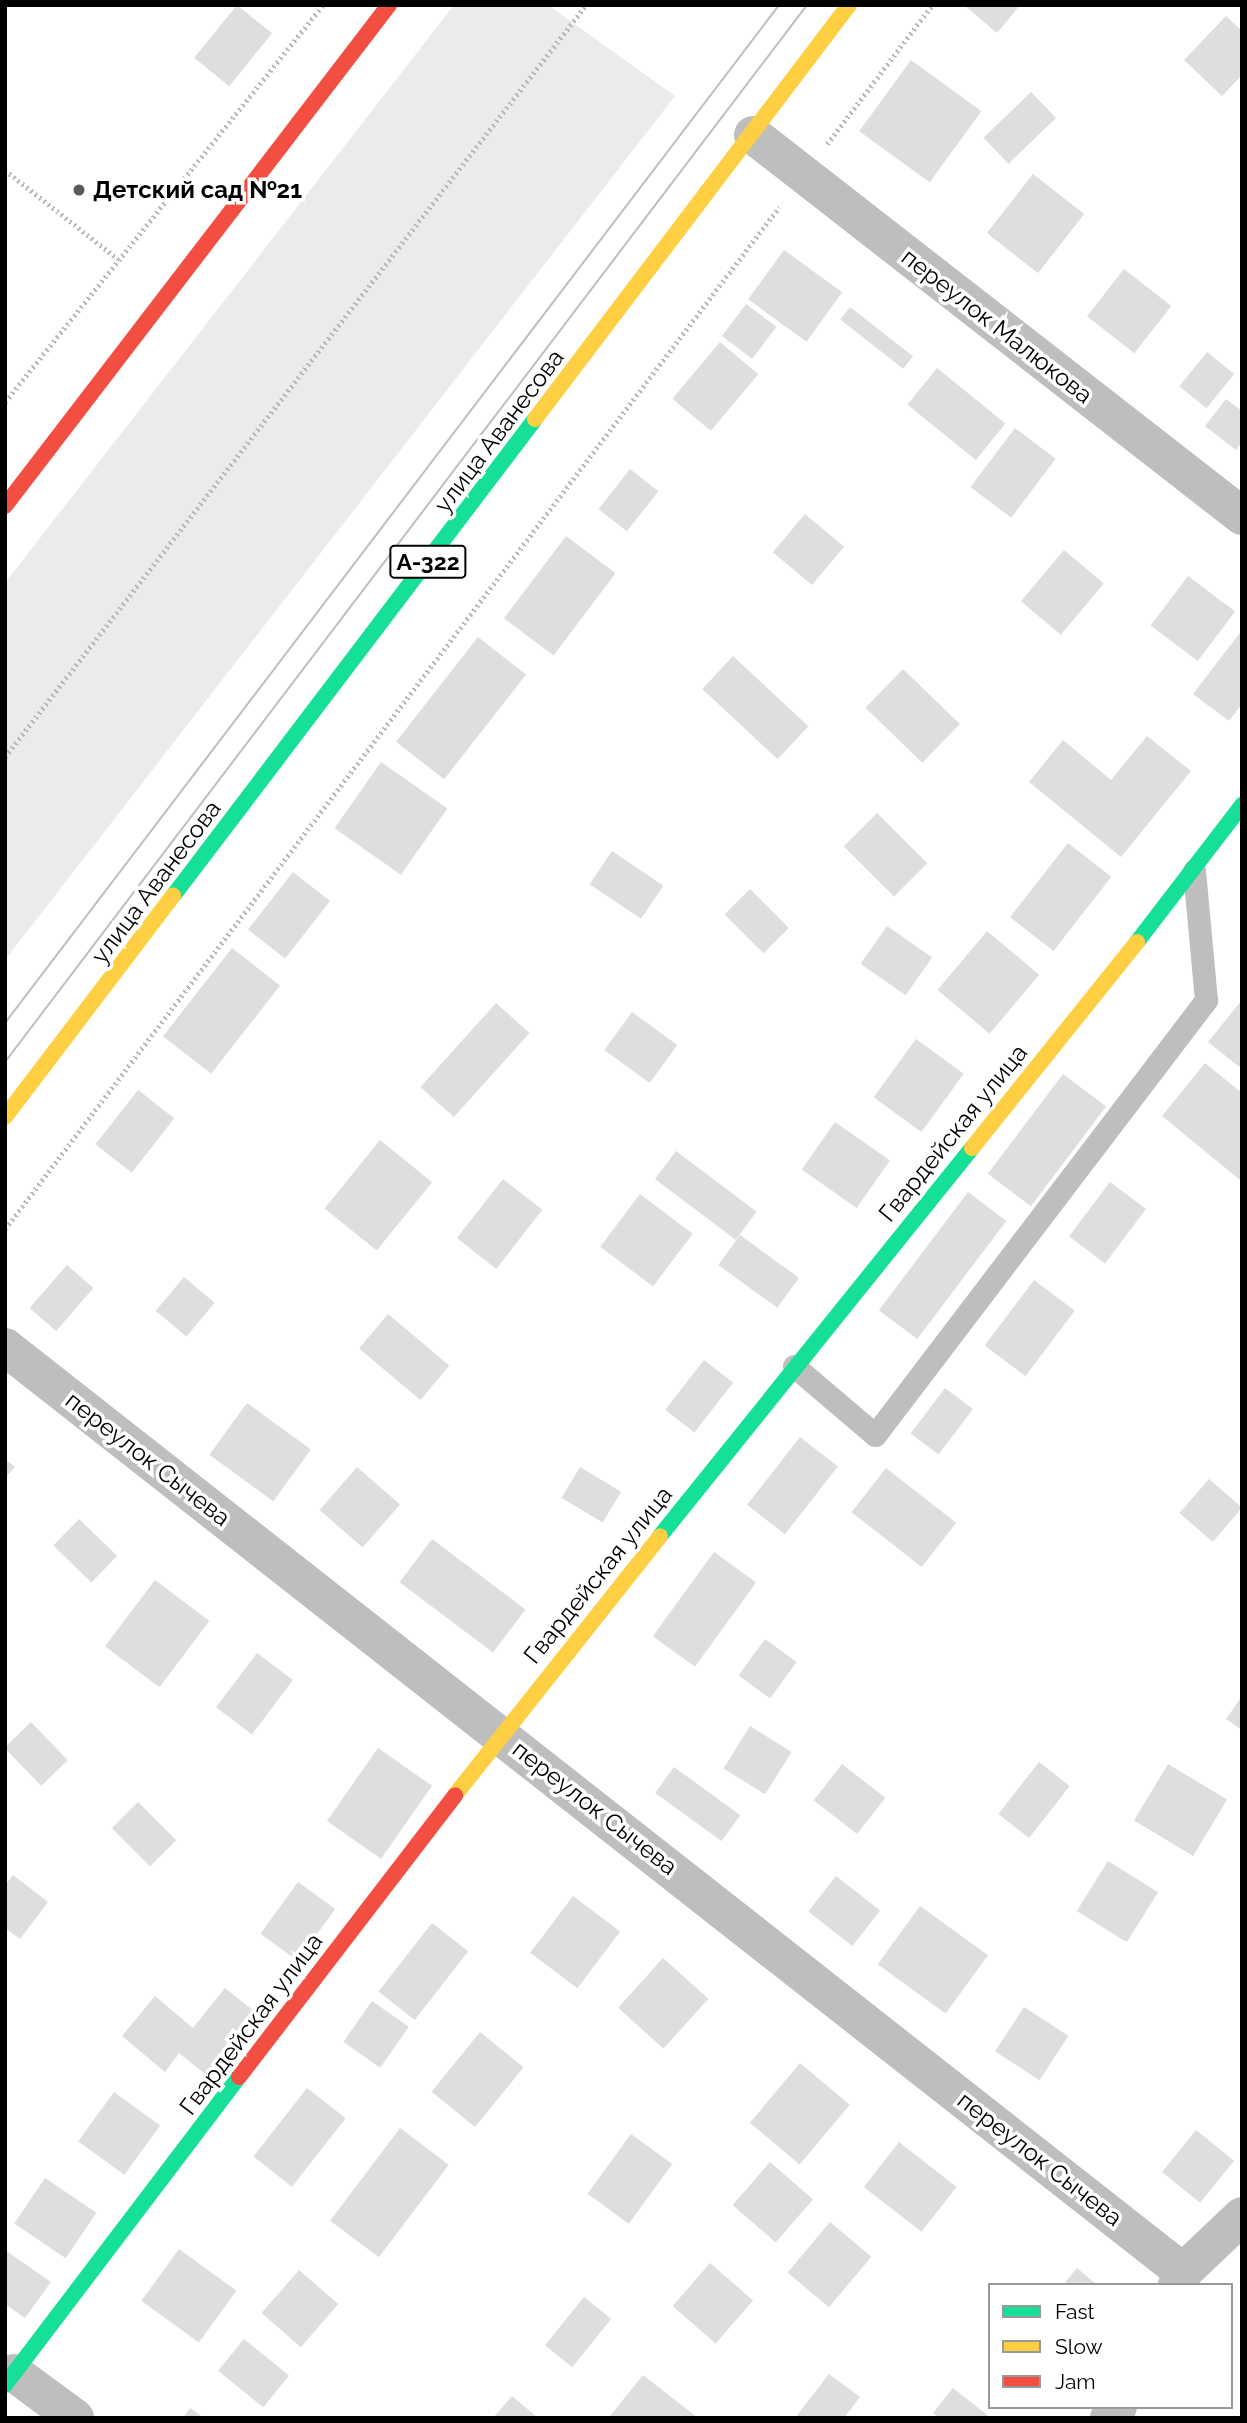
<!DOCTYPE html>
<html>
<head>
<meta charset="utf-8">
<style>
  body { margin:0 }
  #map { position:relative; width:1247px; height:2423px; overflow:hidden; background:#fff; font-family:Raleway,sans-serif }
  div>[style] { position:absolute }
  .green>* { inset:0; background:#ebebeb }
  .building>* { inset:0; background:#dedede; transform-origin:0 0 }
  .path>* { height:4.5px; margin-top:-2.25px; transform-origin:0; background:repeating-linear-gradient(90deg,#b9b9b9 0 2px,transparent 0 5.5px) }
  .lane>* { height:23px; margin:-11.5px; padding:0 11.5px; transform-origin:11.5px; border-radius:11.5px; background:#bebebe }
  .street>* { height:38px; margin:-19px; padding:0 19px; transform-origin:19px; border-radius:19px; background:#bebebe }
  .fast>* { height:16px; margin:-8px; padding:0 8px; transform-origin:8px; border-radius:8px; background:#16e098 }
  .slow>* { height:16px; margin:-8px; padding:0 8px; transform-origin:8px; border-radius:8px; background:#ffcf43 }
  .jam>* { height:16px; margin:-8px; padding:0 8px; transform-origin:8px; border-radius:8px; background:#f24e42 }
  .tram>* { height:2px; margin:-1px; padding:0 1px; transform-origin:1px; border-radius:1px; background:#bebebe }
  .dots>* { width:19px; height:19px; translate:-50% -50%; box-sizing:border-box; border:4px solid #fff; border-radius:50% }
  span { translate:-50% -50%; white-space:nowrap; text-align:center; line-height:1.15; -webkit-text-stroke:7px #fff; paint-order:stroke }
  .shield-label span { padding:2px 5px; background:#fff; border:2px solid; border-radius:5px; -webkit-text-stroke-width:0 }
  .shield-label { font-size:23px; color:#000; font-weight:700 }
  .poi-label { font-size:24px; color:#000; font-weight:700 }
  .left { translate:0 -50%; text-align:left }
  .street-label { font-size:24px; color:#000 }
  .frame { position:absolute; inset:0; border:7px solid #000; pointer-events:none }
  .legend { position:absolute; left:988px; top:2283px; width:245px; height:126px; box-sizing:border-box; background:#fff; border:2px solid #999; margin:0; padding:9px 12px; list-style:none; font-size:21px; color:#000 }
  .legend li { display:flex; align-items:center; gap:14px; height:35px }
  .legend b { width:35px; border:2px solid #999 }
</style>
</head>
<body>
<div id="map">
  <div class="green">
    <i style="clip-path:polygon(454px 5px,548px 5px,675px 96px,5px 960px,5px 583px)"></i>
  </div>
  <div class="building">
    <i style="left:237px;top:5px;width:45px;height:68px;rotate:39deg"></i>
    <i style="clip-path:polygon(964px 5px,1020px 5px,997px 33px)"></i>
    <i style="clip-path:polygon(1226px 16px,1242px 31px,1242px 75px,1222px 96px,1184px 60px)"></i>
    <i style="left:911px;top:60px;width:87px;height:88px;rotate:36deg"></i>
    <i style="left:1031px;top:92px;width:36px;height:66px;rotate:46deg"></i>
    <i style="left:1033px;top:174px;width:65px;height:75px;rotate:38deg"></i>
    <i style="left:784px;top:250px;width:72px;height:61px;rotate:36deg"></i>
    <i style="left:1124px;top:269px;width:60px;height:60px;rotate:38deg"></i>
    <i style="left:746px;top:304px;width:38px;height:40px;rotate:37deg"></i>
    <i style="left:850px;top:307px;width:80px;height:16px;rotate:38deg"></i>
    <i style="left:720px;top:342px;width:50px;height:74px;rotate:40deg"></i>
    <i style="left:1207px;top:352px;width:35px;height:44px;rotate:39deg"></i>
    <i style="left:937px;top:368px;width:88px;height:47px;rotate:39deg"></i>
    <i style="clip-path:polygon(1226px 399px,1242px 411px,1242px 442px,1236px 450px,1205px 426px)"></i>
    <i style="left:1015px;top:428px;width:51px;height:74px;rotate:37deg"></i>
    <i style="left:630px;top:469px;width:36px;height:51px;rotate:38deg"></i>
    <i style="left:805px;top:514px;width:51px;height:50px;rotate:40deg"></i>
    <i style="left:566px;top:536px;width:62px;height:103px;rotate:37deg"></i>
    <i style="left:1064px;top:550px;width:52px;height:67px;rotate:40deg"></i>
    <i style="left:1188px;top:576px;width:59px;height:62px;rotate:37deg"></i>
    <i style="clip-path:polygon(1242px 630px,1242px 704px,1229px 721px,1193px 694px)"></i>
    <i style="left:478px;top:637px;width:61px;height:133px;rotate:38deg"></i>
    <i style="left:733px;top:656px;width:103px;height:45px;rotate:43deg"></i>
    <i style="left:903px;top:669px;width:79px;height:54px;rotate:44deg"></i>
    <i style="clip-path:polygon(1147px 736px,1191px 771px,1121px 857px,1029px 782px,1063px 740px,1111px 780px)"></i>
    <i style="left:381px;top:762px;width:81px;height:81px;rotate:35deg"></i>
    <i style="left:877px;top:813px;width:71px;height:47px;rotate:45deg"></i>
    <i style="left:1068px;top:843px;width:55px;height:94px;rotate:38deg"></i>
    <i style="left:612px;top:851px;width:62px;height:40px;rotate:34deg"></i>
    <i style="left:293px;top:872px;width:47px;height:73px;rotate:38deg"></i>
    <i style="left:750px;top:889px;width:55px;height:36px;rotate:45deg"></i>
    <i style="left:887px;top:926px;width:55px;height:46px;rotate:35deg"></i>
    <i style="left:987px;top:931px;width:68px;height:77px;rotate:40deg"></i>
    <i style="left:232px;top:948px;width:61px;height:112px;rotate:38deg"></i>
    <i style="clip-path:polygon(1242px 1000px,1242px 1069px,1208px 1042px)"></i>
    <i style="left:496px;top:1003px;width:45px;height:113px;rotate:42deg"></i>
    <i style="left:632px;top:1012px;width:56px;height:47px;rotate:36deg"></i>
    <i style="left:916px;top:1039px;width:59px;height:72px;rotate:36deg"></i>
    <i style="clip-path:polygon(1205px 1063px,1242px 1093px,1240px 1180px,1162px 1116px)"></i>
    <i style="left:1063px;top:1074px;width:54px;height:125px;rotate:37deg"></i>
    <i style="left:138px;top:1090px;width:46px;height:69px;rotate:38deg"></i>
    <i style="left:835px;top:1122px;width:67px;height:58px;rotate:35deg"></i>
    <i style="left:380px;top:1140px;width:67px;height:88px;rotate:39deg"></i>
    <i style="left:676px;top:1151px;width:101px;height:35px;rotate:37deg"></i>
    <i style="left:503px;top:1179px;width:50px;height:75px;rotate:38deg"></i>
    <i style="left:1110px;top:1182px;width:45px;height:68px;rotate:37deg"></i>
    <i style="left:968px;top:1192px;width:48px;height:148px;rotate:37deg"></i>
    <i style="left:640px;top:1194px;width:66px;height:66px;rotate:37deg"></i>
    <i style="left:740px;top:1235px;width:73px;height:37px;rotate:36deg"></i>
    <i style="left:67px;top:1265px;width:35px;height:57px;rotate:41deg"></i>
    <i style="left:184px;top:1277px;width:40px;height:44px;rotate:40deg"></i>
    <i style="left:1034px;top:1280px;width:51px;height:82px;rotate:37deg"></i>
    <i style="left:388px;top:1314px;width:80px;height:45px;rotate:40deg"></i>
    <i style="left:704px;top:1360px;width:37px;height:63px;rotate:38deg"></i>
    <i style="left:945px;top:1388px;width:35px;height:57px;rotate:37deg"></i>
    <i style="left:247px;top:1403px;width:79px;height:64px;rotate:36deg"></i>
    <i style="left:800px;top:1437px;width:48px;height:86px;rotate:38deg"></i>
    <i style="clip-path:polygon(5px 1459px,15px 1467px,5px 1478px)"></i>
    <i style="left:357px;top:1467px;width:57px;height:57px;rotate:41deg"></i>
    <i style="left:580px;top:1467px;width:48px;height:36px;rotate:31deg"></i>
    <i style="left:886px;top:1468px;width:89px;height:56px;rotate:38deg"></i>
    <i style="left:1209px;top:1479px;width:44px;height:45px;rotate:41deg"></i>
    <i style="left:79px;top:1519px;width:53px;height:37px;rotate:44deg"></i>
    <i style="left:432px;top:1539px;width:117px;height:54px;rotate:37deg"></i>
    <i style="left:714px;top:1552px;width:52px;height:104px;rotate:36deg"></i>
    <i style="left:155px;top:1580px;width:68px;height:83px;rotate:37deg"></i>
    <i style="left:765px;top:1639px;width:39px;height:45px;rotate:36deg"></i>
    <i style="left:257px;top:1653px;width:45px;height:68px;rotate:37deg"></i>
    <i style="clip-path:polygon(1242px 1696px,1242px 1730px,1226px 1719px)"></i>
    <i style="left:31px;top:1722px;width:53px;height:37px;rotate:46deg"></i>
    <i style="left:750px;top:1726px;width:49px;height:50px;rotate:32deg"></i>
    <i style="left:378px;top:1748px;width:66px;height:89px;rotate:35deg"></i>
    <i style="left:1039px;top:1762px;width:39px;height:66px;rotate:38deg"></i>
    <i style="left:842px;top:1764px;width:55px;height:46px;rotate:38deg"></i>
    <i style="left:1168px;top:1764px;width:69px;height:66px;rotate:31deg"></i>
    <i style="left:674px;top:1767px;width:82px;height:32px;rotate:36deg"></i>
    <i style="left:138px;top:1802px;width:54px;height:37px;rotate:45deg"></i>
    <i style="left:1108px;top:1861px;width:59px;height:59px;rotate:32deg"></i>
    <i style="clip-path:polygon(13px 1875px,48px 1902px,20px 1939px,5px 1928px,5px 1885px)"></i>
    <i style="left:836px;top:1876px;width:56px;height:45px;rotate:38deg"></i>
    <i style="left:298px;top:1882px;width:46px;height:64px;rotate:36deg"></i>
    <i style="left:573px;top:1896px;width:59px;height:71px;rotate:37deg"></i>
    <i style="left:920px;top:1906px;width:84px;height:72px;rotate:36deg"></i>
    <i style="left:432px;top:1923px;width:46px;height:87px;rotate:38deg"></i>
    <i style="left:663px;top:1958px;width:61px;height:67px;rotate:42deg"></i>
    <i style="clip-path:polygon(225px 1988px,260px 2016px,210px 2078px,179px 2053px,165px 2072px,122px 2036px,155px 1996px,193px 2028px)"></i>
    <i style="left:372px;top:2001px;width:45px;height:50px;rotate:35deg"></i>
    <i style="left:1024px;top:2007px;width:53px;height:53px;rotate:33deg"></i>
    <i style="left:480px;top:2032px;width:56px;height:77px;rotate:39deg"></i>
    <i style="left:800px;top:2063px;width:65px;height:78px;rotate:40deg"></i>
    <i style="left:307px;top:2088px;width:49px;height:87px;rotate:38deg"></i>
    <i style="left:114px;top:2092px;width:57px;height:61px;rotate:36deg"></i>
    <i style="left:400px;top:2128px;width:61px;height:116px;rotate:37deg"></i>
    <i style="left:1196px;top:2130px;width:49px;height:54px;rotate:39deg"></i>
    <i style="left:631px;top:2134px;width:51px;height:74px;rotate:36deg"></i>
    <i style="left:899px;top:2142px;width:73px;height:57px;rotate:38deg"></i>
    <i style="left:770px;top:2162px;width:57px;height:57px;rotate:41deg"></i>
    <i style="left:45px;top:2178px;width:62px;height:55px;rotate:34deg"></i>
    <i style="left:830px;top:2222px;width:54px;height:66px;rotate:40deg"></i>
    <i style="left:179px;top:2249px;width:71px;height:64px;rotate:36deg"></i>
    <i style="clip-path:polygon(5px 2250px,51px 2282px,25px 2318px,5px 2304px)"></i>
    <i style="left:710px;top:2263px;width:57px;height:57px;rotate:41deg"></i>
    <i style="clip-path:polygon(1077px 2268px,1097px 2285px,1063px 2285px)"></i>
    <i style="left:299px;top:2270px;width:52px;height:57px;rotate:41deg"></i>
    <i style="left:584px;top:2297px;width:35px;height:62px;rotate:39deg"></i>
    <i style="left:244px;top:2339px;width:58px;height:41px;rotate:39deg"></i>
    <i style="clip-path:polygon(829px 2374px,860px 2397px,844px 2418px,795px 2418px)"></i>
    <i style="clip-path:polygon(643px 2375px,698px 2418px,610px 2416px)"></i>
    <i style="clip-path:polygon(953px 2388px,991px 2418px,939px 2418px,933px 2413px)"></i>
    <i style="clip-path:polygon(512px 2396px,538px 2418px,493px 2418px)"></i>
    <i style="clip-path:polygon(190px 2408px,204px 2418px,183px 2418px)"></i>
  </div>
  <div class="path">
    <i style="left:827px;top:144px;width:174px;rotate:-52.9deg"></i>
    <i style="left:5px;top:170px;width:144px;rotate:38.2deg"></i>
    <i style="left:5px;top:402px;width:509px;rotate:-51.31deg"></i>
    <i style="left:5px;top:757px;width:950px;rotate:-52.31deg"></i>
    <i style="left:5px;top:1229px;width:1282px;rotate:-52.86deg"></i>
  </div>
  <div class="lane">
    <i style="left:794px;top:1366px;width:106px;rotate:40.4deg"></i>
    <i style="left:875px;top:1435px;width:547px;rotate:-52.73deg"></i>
    <i style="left:1206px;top:1000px;width:130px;rotate:-95.3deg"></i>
  </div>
  <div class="street">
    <i style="left:753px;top:135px;width:620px;rotate:37.92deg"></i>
    <i style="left:5px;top:1347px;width:1498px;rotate:38.14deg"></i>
    <i style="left:1177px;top:2285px;width:14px;rotate:-65deg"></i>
    <i style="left:1183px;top:2272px;width:81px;rotate:-43.5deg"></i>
    <i style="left:14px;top:2373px;width:76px;rotate:36.4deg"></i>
    <i style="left:1109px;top:2418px;width:14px;rotate:-51deg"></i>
  </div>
  <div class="fast">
    <i style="left:173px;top:896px;width:599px;rotate:-52.8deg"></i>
    <i style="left:1137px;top:942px;width:173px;rotate:-52.5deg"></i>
    <i style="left:660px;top:1536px;width:498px;rotate:-51.2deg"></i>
    <i style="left:5px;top:2385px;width:387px;rotate:-52.8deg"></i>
  </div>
  <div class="slow">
    <i style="left:535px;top:419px;width:520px;rotate:-52.82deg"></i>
    <i style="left:5px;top:1117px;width:278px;rotate:-52.8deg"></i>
    <i style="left:972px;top:1148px;width:264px;rotate:-51.3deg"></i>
    <i style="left:455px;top:1795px;width:330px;rotate:-51.6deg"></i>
  </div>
  <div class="jam">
    <i style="left:5px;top:506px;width:631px;rotate:-52.53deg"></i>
    <i style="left:239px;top:2077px;width:355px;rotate:-52.5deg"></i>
  </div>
  <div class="tram">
    <i style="left:5px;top:1023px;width:1279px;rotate:-52.75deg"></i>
    <i style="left:5px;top:1062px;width:1327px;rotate:-52.81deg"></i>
  </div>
  <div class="dots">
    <i style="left:79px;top:190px;background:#595959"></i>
  </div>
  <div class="shield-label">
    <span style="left:428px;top:562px">А-322</span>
  </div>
  <div class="poi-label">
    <span class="left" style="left:93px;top:190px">Детский сад №21</span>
  </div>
  <div class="street-label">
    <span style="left:997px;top:326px;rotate:38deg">переулок Малюкова</span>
    <span style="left:499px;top:431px;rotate:-53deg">улица Аванесова</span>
    <span style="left:156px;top:882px;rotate:-53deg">улица Аванесова</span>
    <span style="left:953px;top:1133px;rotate:-51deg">Гвардейская улица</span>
    <span style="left:148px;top:1459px;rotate:38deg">переулок Сычева</span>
    <span style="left:598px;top:1575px;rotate:-51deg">Гвардейская улица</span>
    <span style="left:595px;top:1808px;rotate:38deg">переулок Сычева</span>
    <span style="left:251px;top:2024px;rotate:-53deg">Гвардейская улица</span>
    <span style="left:1040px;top:2159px;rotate:38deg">переулок Сычева</span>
  </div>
  <div class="frame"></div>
  <ul class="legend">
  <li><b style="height:9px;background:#16e098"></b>Fast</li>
  <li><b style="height:9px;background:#ffcf43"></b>Slow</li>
  <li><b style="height:9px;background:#f24e42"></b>Jam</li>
  </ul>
</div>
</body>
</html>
